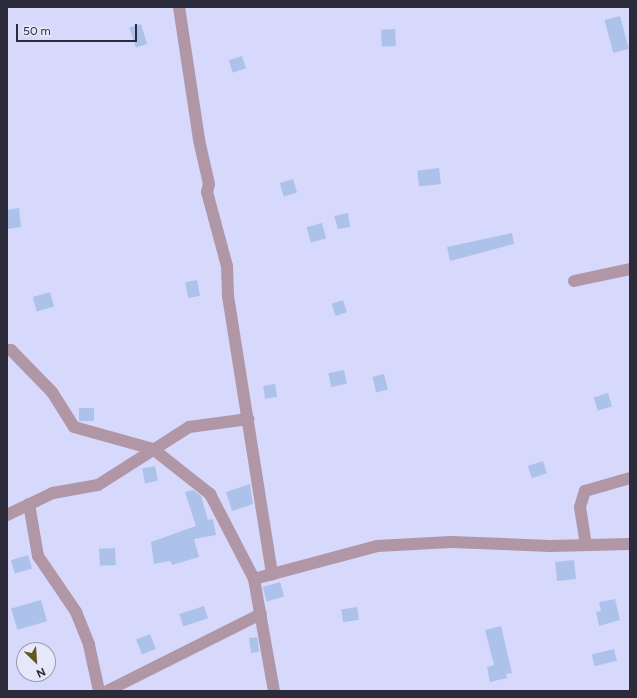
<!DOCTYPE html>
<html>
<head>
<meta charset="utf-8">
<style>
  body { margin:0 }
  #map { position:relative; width:637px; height:698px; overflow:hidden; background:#d6d8fc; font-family:Figtree,sans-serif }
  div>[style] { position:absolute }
  .building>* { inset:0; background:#adc2ea; transform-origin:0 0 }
  .minor>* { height:12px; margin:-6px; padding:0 6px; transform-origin:6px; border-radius:6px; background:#b196a5 }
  span { translate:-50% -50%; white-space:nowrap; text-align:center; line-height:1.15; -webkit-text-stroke:3.5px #e6e7f9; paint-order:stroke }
  .frame { position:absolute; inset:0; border:8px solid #2b2b3c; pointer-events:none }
  .north { position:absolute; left:16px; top:642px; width:40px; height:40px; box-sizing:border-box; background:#e6e7f9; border:1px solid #9b9cad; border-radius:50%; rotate:155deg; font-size:11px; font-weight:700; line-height:16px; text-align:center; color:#2b2b3c }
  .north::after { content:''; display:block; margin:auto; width:14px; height:18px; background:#5e5825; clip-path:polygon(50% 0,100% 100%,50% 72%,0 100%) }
  .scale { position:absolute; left:16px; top:24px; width:121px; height:18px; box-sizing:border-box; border:2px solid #2b2b3c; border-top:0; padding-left:5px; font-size:12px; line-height:14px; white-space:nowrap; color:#2b2b3c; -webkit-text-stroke:3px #e6e7f9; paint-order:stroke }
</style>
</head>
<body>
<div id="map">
  <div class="building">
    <i style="left:620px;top:16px;width:34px;height:16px;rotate:75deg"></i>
    <i style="left:141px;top:24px;width:21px;height:12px;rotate:73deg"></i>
    <i style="left:395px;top:29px;width:17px;height:14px;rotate:87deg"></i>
    <i style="left:242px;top:56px;width:13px;height:14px;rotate:72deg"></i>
    <i style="left:439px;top:168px;width:16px;height:22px;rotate:83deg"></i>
    <i style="left:293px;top:179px;width:14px;height:14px;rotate:73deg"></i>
    <i style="clip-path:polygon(19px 208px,21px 227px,7px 229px,7px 210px)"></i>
    <i style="clip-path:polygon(348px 213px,350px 227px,338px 229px,334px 216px)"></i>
    <i style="left:322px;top:223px;width:16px;height:16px;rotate:75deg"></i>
    <i style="clip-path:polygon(512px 233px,514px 244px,450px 261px,447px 247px)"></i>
    <i style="left:197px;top:280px;width:16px;height:12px;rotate:79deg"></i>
    <i style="left:50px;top:292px;width:15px;height:18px;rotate:74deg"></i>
    <i style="left:343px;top:300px;width:13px;height:12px;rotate:72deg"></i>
    <i style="left:344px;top:370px;width:14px;height:16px;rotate:78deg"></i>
    <i style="left:384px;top:374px;width:16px;height:12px;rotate:76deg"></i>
    <i style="left:275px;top:384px;width:13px;height:12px;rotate:81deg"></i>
    <i style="left:608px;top:393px;width:14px;height:15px;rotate:73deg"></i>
    <i style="left:79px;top:408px;width:15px;height:13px"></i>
    <i style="left:543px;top:461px;width:13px;height:16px;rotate:72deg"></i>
    <i style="left:155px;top:466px;width:15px;height:13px;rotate:79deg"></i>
    <i style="clip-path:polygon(250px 484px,253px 504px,232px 511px,226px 492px)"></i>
    <i style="clip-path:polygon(193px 490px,201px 496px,208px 520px,213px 519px,216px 535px,194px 539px,199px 557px,172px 565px,170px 561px,154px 564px,151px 542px,196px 526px,185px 492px)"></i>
    <i style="left:115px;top:548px;width:17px;height:16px;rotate:87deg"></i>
    <i style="left:28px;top:555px;width:14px;height:18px;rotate:73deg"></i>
    <i style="left:574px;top:560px;width:19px;height:19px;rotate:84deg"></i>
    <i style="left:280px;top:582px;width:15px;height:18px;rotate:74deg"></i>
    <i style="clip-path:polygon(615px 599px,620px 620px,599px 626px,596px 612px,601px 611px,599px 602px)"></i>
    <i style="left:41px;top:600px;width:22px;height:31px;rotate:74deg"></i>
    <i style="left:204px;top:606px;width:13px;height:26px;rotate:72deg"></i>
    <i style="left:357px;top:607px;width:13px;height:16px;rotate:81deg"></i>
    <i style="clip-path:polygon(501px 626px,512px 673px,506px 674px,507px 678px,490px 682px,487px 667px,494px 665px,485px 630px)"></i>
    <i style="left:150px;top:634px;width:16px;height:15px;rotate:68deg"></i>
    <i style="left:257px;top:637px;width:15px;height:8px;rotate:82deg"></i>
    <i style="left:614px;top:649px;width:12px;height:23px;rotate:76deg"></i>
  </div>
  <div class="minor">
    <i style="left:179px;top:7px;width:134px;rotate:81.4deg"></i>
    <i style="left:199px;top:140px;width:45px;rotate:77.2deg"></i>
    <i style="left:209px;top:184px;width:8px;rotate:104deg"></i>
    <i style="left:207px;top:192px;width:77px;rotate:74.9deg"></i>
    <i style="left:227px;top:266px;width:30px;rotate:88deg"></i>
    <i style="left:228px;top:296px;width:282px;rotate:81deg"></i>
    <i style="left:574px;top:281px;width:57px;rotate:-12.1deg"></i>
    <i style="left:7px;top:350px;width:4px"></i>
    <i style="left:11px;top:350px;width:59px;rotate:45.7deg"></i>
    <i style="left:52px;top:392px;width:41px;rotate:57.8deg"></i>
    <i style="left:74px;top:427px;width:82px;rotate:15.6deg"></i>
    <i style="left:153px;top:449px;width:73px;rotate:38.3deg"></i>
    <i style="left:210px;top:494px;width:96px;rotate:62.6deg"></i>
    <i style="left:254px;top:579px;width:114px;rotate:79.9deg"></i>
    <i style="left:29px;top:504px;width:53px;rotate:80.2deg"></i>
    <i style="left:38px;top:556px;width:68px;rotate:55.8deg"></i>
    <i style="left:76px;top:612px;width:35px;rotate:68deg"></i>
    <i style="left:89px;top:645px;width:47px;rotate:77.7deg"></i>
    <i style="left:7px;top:515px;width:51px;rotate:-25.6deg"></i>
    <i style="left:53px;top:493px;width:46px;rotate:-10.1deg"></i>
    <i style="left:98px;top:485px;width:108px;rotate:-32.5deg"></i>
    <i style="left:189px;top:427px;width:60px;rotate:-7.7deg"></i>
    <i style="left:586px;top:545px;width:38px;rotate:-99deg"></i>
    <i style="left:580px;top:507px;width:17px;rotate:-73deg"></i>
    <i style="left:585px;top:491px;width:47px;rotate:-16.1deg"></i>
    <i style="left:254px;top:579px;width:127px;rotate:-15deg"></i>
    <i style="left:377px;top:546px;width:74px;rotate:-3.1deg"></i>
    <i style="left:451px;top:542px;width:99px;rotate:2.3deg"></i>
    <i style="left:550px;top:546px;width:80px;rotate:-1.4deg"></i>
    <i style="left:107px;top:691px;width:172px;rotate:-26.6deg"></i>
  </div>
  <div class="frame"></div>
  <div class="north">N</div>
  <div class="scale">50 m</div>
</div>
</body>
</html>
